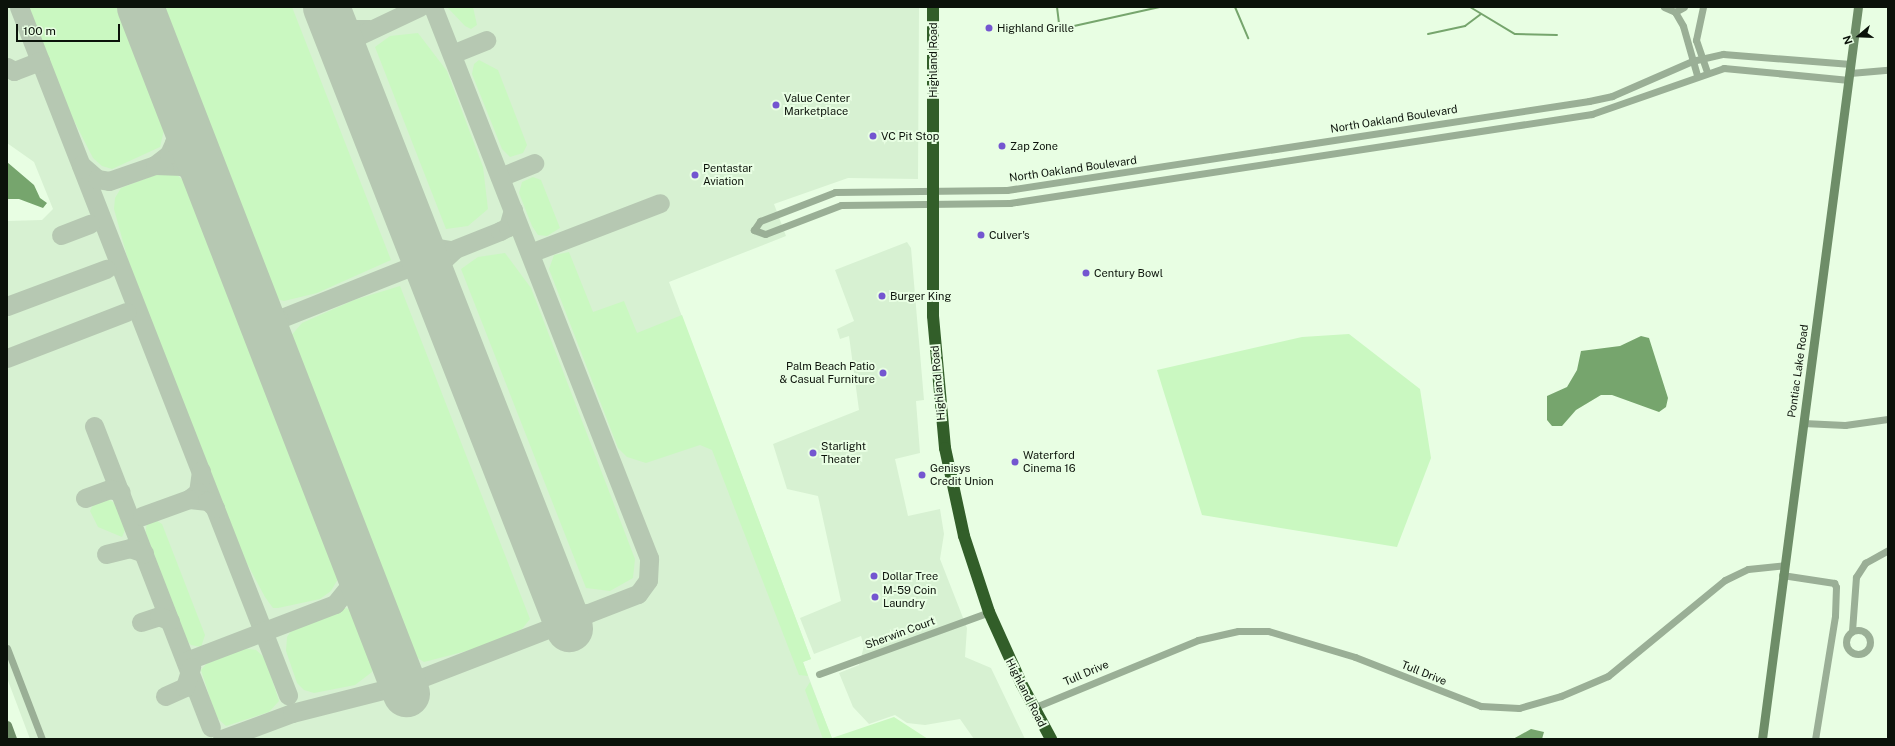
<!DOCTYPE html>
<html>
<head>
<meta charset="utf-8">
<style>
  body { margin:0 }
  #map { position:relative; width:1895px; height:746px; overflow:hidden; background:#e8fee3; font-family:"Public Sans",sans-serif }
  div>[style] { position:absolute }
  .built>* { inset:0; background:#d7f1d2 }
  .green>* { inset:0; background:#caf8c1 }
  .water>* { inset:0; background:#76a56d }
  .stream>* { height:2px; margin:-1px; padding:0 1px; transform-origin:1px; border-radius:1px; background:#76a56d }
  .taxiway>* { height:19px; margin:-9.5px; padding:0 9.5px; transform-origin:9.5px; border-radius:9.5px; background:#b6c8b2 }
  .runway>* { height:47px; margin:-23.5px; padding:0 23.5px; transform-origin:23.5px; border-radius:23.5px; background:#b6c8b2 }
  .street>* { height:7px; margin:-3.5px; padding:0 3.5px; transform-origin:3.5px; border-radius:3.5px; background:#9aaf96 }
  .street>.ring { margin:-3.5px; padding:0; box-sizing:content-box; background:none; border:7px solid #9aaf96; border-radius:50% }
  .secondary>* { height:9px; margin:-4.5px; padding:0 4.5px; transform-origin:4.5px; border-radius:4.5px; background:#6e8d68 }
  .highway>* { height:12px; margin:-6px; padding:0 6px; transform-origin:6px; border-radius:6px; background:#325e29 }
  .dots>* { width:11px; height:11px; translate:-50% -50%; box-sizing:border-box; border:2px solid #e8fee3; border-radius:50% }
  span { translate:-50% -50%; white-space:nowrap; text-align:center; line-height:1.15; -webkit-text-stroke:4px #e8fee3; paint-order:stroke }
  .poi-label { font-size:11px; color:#0b120a }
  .left { translate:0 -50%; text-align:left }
  .right { translate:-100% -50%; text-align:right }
  .street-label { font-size:11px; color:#0b120a }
  .frame { position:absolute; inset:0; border:8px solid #0b120a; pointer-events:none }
  .north { position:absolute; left:1839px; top:16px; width:40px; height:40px; -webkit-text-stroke:3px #e8fee3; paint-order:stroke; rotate:251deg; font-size:11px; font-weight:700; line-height:16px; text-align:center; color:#0b120a }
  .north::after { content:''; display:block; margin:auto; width:14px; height:18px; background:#0b120a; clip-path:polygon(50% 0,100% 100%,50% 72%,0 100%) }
  .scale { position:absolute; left:16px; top:24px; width:104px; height:18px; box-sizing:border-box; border:2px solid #0b120a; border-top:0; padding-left:5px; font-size:12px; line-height:14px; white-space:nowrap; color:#0b120a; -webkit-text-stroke:3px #e8fee3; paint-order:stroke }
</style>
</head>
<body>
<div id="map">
  <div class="built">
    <i style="clip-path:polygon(7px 7px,919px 7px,918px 179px,848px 178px,774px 204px,786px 236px,669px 282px,811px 659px,803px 662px,832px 739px,30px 739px,7px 678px,7px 221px,42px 220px,53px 209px,34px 162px,7px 143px)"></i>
    <i style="clip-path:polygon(907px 242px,911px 248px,924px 400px,916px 401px,920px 453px,895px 459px,908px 516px,940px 509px,944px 534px,940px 559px,967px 628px,965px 657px,991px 668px,1025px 739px,974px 739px,960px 719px,925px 725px,907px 723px,895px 715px,869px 724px,853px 707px,839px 673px,859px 665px,864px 646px,861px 636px,814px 654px,800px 618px,841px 601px,818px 496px,787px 489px,773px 444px,859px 410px,849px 336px,840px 339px,837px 329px,854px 321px,835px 270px)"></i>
  </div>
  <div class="green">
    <i style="clip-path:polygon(28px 7px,121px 7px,166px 122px,160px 147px,112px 169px,102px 166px,93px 158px,67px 107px)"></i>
    <i style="clip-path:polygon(157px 7px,292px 7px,391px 260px,317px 293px,284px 301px,272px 298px)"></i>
    <i style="clip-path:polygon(447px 7px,473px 7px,477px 25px,471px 29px,465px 26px)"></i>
    <i style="clip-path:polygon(418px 33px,447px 71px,483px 167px,488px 209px,468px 226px,446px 229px,375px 47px,390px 36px)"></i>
    <i style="clip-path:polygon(479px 60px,498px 70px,527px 145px,523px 153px,510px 157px,502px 149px,472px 74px,474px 64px)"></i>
    <i style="clip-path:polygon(163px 172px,177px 175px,190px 186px,338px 560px,338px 579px,331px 591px,320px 599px,278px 608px,273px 608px,265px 597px,242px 554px,128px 260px,114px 209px,115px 198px,121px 188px)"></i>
    <i style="clip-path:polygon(533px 177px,541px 180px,560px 228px,547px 236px,538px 235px,532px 226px,519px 193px,522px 182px)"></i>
    <i style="clip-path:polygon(569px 252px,593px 312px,624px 301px,637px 333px,682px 315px,811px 659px,803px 662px,808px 676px,799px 675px,712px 450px,700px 445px,646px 463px,627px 457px,618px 448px,549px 269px,554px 255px)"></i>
    <i style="clip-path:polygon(505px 253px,531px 288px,635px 559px,633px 578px,610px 591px,586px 588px,461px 269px,478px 257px)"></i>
    <i style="clip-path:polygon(400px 286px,530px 619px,522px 629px,478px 648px,424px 662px,408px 652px,288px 349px,289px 338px,302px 323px,354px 300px)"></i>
    <i style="clip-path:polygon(1349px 334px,1420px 389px,1431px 458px,1397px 547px,1202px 515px,1157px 370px,1302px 337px)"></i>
    <i style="clip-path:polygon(108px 499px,116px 504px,125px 530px,122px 537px,98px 527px,90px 511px,93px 505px)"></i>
    <i style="clip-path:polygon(156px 520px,162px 524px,205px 635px,201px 647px,191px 645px,184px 638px,145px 534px,147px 523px)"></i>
    <i style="clip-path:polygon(346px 608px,357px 613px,375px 656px,372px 672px,355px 685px,314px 693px,304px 690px,297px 683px,286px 651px,287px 637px,293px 628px)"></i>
    <i style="clip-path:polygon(241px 648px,256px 650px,265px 658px,279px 701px,269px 712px,226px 726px,216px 717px,201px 670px,209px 661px)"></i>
    <i style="clip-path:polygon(810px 682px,832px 738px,894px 717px,928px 739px,823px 739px,805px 690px)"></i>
  </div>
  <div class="water">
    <i style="clip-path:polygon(7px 162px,34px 185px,40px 198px,47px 203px,43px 208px,19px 199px,7px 199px)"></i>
    <i style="clip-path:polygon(1641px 336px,1649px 338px,1668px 398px,1666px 407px,1659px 412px,1612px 395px,1601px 395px,1576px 410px,1562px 426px,1552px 426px,1547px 420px,1547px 396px,1567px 387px,1577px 370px,1581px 351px,1620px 346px)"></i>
    <i style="clip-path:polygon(1531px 729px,1544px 732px,1542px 739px,1513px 739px)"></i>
  </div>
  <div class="stream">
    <i style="left:1057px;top:7px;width:17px;rotate:83deg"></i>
    <i style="left:1059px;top:24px;width:7px;rotate:34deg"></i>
    <i style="left:1065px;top:28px;width:97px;rotate:-12.5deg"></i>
    <i style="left:1235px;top:7px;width:34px;rotate:67deg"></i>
    <i style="left:1470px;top:7px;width:52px;rotate:31deg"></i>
    <i style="left:1515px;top:34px;width:42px;rotate:1.4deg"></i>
    <i style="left:1428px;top:34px;width:38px;rotate:-12deg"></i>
    <i style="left:1465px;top:26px;width:20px;rotate:-37deg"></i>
  </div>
  <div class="taxiway">
    <i style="left:19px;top:7px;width:739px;rotate:68.65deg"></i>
    <i style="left:329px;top:14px;width:27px;rotate:33deg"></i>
    <i style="left:352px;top:29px;width:17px"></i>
    <i style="left:452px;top:54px;width:37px;rotate:-22deg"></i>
    <i style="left:7px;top:67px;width:8px;rotate:30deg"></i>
    <i style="left:14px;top:71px;width:28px;rotate:-21deg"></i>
    <i style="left:350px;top:67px;width:14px;rotate:-90deg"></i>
    <i style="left:350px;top:53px;width:19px;rotate:-65deg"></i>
    <i style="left:358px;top:36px;width:68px;rotate:-25.4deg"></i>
    <i style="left:81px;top:165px;width:21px;rotate:41deg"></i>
    <i style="left:97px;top:179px;width:12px;rotate:9deg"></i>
    <i style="left:109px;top:181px;width:49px;rotate:-19.2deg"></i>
    <i style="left:155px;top:165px;width:27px;rotate:2deg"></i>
    <i style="left:182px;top:166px;width:19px;rotate:32deg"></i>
    <i style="left:198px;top:176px;width:25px;rotate:53deg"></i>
    <i style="left:155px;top:165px;width:18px;rotate:-38deg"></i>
    <i style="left:169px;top:154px;width:12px;rotate:-66deg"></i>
    <i style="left:174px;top:143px;width:21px;rotate:-76deg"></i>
    <i style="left:179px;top:123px;width:20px;rotate:-96deg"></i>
    <i style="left:500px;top:177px;width:37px;rotate:-22deg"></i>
    <i style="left:414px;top:232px;width:23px;rotate:41deg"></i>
    <i style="left:431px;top:247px;width:20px;rotate:9deg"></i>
    <i style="left:61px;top:235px;width:31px;rotate:-21deg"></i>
    <i style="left:530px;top:253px;width:139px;rotate:-21deg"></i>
    <i style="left:437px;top:290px;width:28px;rotate:-82deg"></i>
    <i style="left:441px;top:262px;width:18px;rotate:-43deg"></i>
    <i style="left:7px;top:306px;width:106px;rotate:-20.5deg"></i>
    <i style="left:257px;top:310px;width:14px;rotate:34deg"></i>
    <i style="left:269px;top:318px;width:10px;rotate:6deg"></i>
    <i style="left:279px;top:319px;width:238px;rotate:-21.7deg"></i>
    <i style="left:500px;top:231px;width:9px;rotate:-27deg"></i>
    <i style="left:508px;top:227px;width:18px;rotate:-74deg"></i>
    <i style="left:269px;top:339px;width:22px;rotate:-63deg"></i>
    <i style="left:7px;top:358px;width:128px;rotate:-21.1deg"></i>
    <i style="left:94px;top:426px;width:323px;rotate:68.8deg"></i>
    <i style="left:201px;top:471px;width:21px;rotate:98deg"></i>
    <i style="left:198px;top:492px;width:11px;rotate:142deg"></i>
    <i style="left:189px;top:499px;width:19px;rotate:6deg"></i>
    <i style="left:208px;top:501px;width:10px;rotate:45deg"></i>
    <i style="left:85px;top:498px;width:27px;rotate:-20deg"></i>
    <i style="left:110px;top:489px;width:11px;rotate:15deg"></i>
    <i style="left:142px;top:516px;width:50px;rotate:-19.9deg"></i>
    <i style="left:106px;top:554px;width:25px;rotate:-14deg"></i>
    <i style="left:130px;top:548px;width:15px;rotate:20deg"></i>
    <i style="left:558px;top:599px;width:24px;rotate:38deg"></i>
    <i style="left:577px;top:614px;width:12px;rotate:-5deg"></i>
    <i style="left:141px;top:622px;width:19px;rotate:-18deg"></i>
    <i style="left:159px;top:616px;width:12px;rotate:24deg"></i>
    <i style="left:186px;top:661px;width:160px;rotate:-20.9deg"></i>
    <i style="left:335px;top:604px;width:27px;rotate:-51deg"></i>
    <i style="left:352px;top:583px;width:25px;rotate:-85deg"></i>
    <i style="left:165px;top:696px;width:22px;rotate:-24deg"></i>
    <i style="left:185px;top:687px;width:21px;rotate:-73deg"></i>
    <i style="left:222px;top:739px;width:75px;rotate:-20.4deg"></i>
    <i style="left:292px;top:713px;width:114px;rotate:-14.2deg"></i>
    <i style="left:403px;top:685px;width:252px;rotate:-21.2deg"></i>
    <i style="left:638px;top:594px;width:17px;rotate:-54deg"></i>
    <i style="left:648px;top:580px;width:22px;rotate:-87deg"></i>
    <i style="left:649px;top:558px;width:592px;rotate:-111.41deg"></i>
  </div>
  <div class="runway">
    <i style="left:140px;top:7px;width:736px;rotate:68.81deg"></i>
    <i style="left:326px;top:7px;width:667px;rotate:68.63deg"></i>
  </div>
  <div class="street">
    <i style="left:1664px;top:7px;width:12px;rotate:24deg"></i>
    <i style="left:1675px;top:12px;width:10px;rotate:-29deg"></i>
    <i style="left:1703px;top:7px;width:34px;rotate:102deg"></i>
    <i style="left:1696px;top:40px;width:34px;rotate:71deg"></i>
    <i style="left:1675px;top:12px;width:16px;rotate:60deg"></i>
    <i style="left:1683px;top:26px;width:51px;rotate:74.1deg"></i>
    <i style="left:1850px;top:73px;width:38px;rotate:-5deg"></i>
    <i style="left:1849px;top:80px;width:126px;rotate:-174.5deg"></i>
    <i style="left:1724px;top:68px;width:140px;rotate:160.8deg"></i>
    <i style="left:1592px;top:114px;width:589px;rotate:171.31deg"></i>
    <i style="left:1010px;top:203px;width:169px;rotate:179.3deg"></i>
    <i style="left:841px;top:205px;width:81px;rotate:159.1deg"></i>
    <i style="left:765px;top:234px;width:12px;rotate:-160deg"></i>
    <i style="left:754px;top:230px;width:11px;rotate:-56deg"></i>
    <i style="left:760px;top:221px;width:80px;rotate:-21.1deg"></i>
    <i style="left:835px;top:192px;width:172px;rotate:-0.7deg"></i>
    <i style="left:1007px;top:190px;width:589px;rotate:-8.69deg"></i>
    <i style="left:1589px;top:101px;width:24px;rotate:-12deg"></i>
    <i style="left:1612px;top:96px;width:87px;rotate:-23.6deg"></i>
    <i style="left:1692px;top:61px;width:32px;rotate:-13deg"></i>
    <i style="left:1723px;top:54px;width:128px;rotate:4.5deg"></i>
    <i style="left:1803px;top:423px;width:42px;rotate:2.7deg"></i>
    <i style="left:1845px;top:425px;width:43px;rotate:-7.9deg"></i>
    <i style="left:1782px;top:575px;width:53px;rotate:8.7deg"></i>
    <i style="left:1834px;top:583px;width:4px;rotate:63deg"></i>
    <i style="left:1836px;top:587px;width:29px;rotate:92deg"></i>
    <i style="left:1835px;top:616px;width:125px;rotate:99.2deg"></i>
    <i class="ring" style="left:1846px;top:630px;width:17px;height:17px"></i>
    <i style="left:1852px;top:631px;width:54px;rotate:-85.8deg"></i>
    <i style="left:1856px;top:577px;width:17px;rotate:-57deg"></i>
    <i style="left:1865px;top:563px;width:26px;rotate:-29deg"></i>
    <i style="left:7px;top:648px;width:97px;rotate:69deg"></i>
    <i style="left:819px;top:674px;width:181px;rotate:-20deg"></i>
    <i style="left:1033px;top:708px;width:178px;rotate:-22.4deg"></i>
    <i style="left:1198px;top:640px;width:41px;rotate:-12.7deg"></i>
    <i style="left:1238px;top:631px;width:30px"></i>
    <i style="left:1268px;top:631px;width:91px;rotate:16.6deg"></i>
    <i style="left:1355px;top:657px;width:135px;rotate:21.3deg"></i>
    <i style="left:1481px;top:706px;width:38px;rotate:3deg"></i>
    <i style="left:1519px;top:708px;width:44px;rotate:-15.9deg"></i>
    <i style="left:1561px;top:696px;width:51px;rotate:-23.1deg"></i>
    <i style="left:1608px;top:676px;width:151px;rotate:-39.4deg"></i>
    <i style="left:1725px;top:580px;width:25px;rotate:-26deg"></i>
    <i style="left:1748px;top:569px;width:36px;rotate:-6deg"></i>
  </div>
  <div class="secondary">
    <i style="left:7px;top:725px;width:15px;rotate:70deg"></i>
    <i style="left:1762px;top:739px;width:738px;rotate:-82.53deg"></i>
  </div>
  <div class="highway">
    <i style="left:933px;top:7px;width:309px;rotate:90deg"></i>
    <i style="left:933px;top:316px;width:133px;rotate:84.8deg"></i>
    <i style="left:945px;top:448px;width:90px;rotate:77.8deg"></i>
    <i style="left:964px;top:536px;width:80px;rotate:71.8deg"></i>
    <i style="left:989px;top:612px;width:78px;rotate:65.7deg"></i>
    <i style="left:1021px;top:683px;width:64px;rotate:61.8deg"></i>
  </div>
  <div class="dots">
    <i style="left:989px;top:28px;background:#7456d0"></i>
    <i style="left:776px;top:105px;background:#7456d0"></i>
    <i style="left:873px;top:136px;background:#7456d0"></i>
    <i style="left:1002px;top:146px;background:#7456d0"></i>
    <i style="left:695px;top:175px;background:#7456d0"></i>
    <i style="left:981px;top:235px;background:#7456d0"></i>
    <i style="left:1086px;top:273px;background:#7456d0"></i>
    <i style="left:882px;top:296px;background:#7456d0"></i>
    <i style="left:883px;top:373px;background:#7456d0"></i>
    <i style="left:813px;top:453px;background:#7456d0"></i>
    <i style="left:1015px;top:462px;background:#7456d0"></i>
    <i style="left:922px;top:475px;background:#7456d0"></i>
    <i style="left:874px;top:576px;background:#7456d0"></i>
    <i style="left:875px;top:597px;background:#7456d0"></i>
  </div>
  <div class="poi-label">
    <span class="left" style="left:997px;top:28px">Highland Grille</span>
    <span class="left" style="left:784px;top:105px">Value Center<br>Marketplace</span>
    <span class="left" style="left:881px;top:136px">VC Pit Stop</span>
    <span class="left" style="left:1010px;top:146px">Zap Zone</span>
    <span class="left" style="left:703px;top:175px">Pentastar<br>Aviation</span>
    <span class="left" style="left:989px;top:235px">Culver's</span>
    <span class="left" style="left:1094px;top:273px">Century Bowl</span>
    <span class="left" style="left:890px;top:296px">Burger King</span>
    <span class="right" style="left:875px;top:373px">Palm Beach Patio<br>&amp; Casual Furniture</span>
    <span class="left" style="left:821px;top:453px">Starlight<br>Theater</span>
    <span class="left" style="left:1023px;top:462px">Waterford<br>Cinema 16</span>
    <span class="left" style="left:930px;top:475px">Genisys<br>Credit Union</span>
    <span class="left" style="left:882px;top:576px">Dollar Tree</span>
    <span class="left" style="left:883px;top:597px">M-59 Coin<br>Laundry</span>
  </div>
  <div class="street-label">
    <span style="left:933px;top:60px;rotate:-90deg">Highland Road</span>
    <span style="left:1394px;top:119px;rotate:-9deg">North Oakland Boulevard</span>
    <span style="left:1073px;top:169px;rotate:-8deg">North Oakland Boulevard</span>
    <span style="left:1798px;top:371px;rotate:-82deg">Pontiac Lake Road</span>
    <span style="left:938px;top:383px;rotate:-95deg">Highland Road</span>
    <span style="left:900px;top:633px;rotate:-20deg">Sherwin Court</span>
    <span style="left:1086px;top:673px;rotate:-23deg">Tull Drive</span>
    <span style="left:1424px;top:673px;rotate:22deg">Tull Drive</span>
    <span style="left:1026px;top:693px;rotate:63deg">Highland Road</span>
  </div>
  <div class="frame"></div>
  <div class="north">N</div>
  <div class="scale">100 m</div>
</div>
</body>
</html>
